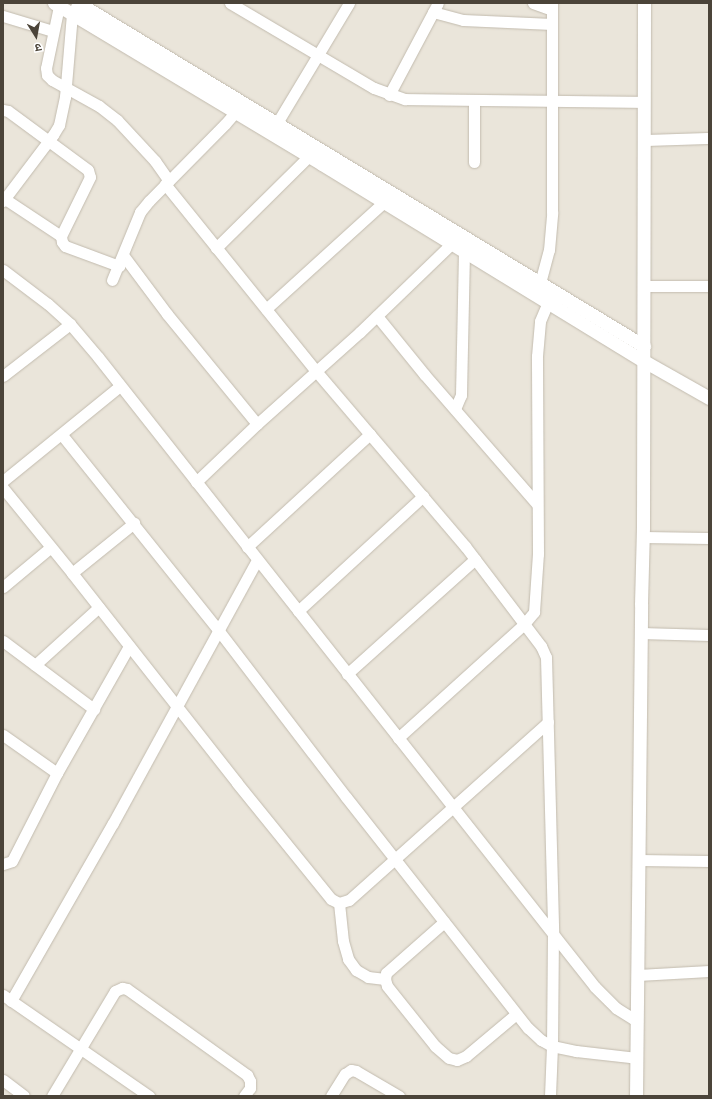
<!DOCTYPE html>
<html>
<head>
<meta charset="utf-8">
<style>
  body { margin:0 }
  #map { position:relative; width:712px; height:1099px; overflow:hidden; background:#f6f3ec; font-family:Mulish,"Noto Sans Devanagari",sans-serif }
  div>[style] { position:absolute }
  .residential>* { inset:0; background:#eae5da; transform-origin:0 0 }
  .roads { filter:drop-shadow(0 0 1px #c2bbae) drop-shadow(0 0 1px #c2bbae) }
  .minor>* { height:11px; margin:-5.5px; padding:0 5.5px; transform-origin:5.5px; border-radius:5.5px; background:#fff }
  .tertiary>* { height:13px; margin:-6.5px; padding:0 6.5px; transform-origin:6.5px; border-radius:6.5px; background:#fff }
  span { translate:-50% -50%; white-space:nowrap; text-align:center; line-height:1.15; -webkit-text-stroke:3px #fff; paint-order:stroke }
  .frame { position:absolute; inset:0; border:4px solid #4b4439; pointer-events:none }
  .north { position:absolute; left:16px; top:16px; width:40px; height:40px; -webkit-text-stroke:3px #fff; paint-order:stroke; rotate:169deg; font-size:11px; font-weight:700; line-height:16px; text-align:center; color:#4b4439 }
  .north::after { content:''; display:block; margin:auto; width:14px; height:18px; background:#4b4439; clip-path:polygon(50% 0,100% 100%,50% 72%,0 100%) }
</style>
</head>
<body>
<div id="map">
  <div class="residential">
    <i style="left:3px;top:3px;width:706px;height:1093px"></i>
  </div>
  <div class="roads">
    <div class="minor">
      <i style="left:230px;top:3px;width:167px;rotate:30.6deg"></i>
      <i style="left:374px;top:88px;width:33px;rotate:20deg"></i>
      <i style="left:405px;top:99px;width:239px;rotate:0.7deg"></i>
      <i style="left:533px;top:3px;width:20px;rotate:20deg"></i>
      <i style="left:59px;top:6px;width:63px;rotate:101.8deg"></i>
      <i style="left:46px;top:68px;width:7px;rotate:82deg"></i>
      <i style="left:47px;top:75px;width:7px;rotate:45deg"></i>
      <i style="left:52px;top:80px;width:54px;rotate:29deg"></i>
      <i style="left:99px;top:106px;width:23px;rotate:38deg"></i>
      <i style="left:117px;top:120px;width:56px;rotate:47.2deg"></i>
      <i style="left:155px;top:161px;width:24px;rotate:55deg"></i>
      <i style="left:433px;top:12px;width:31px;rotate:15deg"></i>
      <i style="left:463px;top:20px;width:89px;rotate:2.6deg"></i>
      <i style="left:3px;top:16px;width:52px;rotate:16.7deg"></i>
      <i style="left:389px;top:95px;width:104px;rotate:-62deg"></i>
      <i style="left:3px;top:110px;width:5px;rotate:11deg"></i>
      <i style="left:8px;top:111px;width:99px;rotate:36.4deg"></i>
      <i style="left:88px;top:170px;width:7px;rotate:74deg"></i>
      <i style="left:90px;top:177px;width:66px;rotate:116.2deg"></i>
      <i style="left:61px;top:236px;width:6px;rotate:81deg"></i>
      <i style="left:62px;top:242px;width:5px;rotate:53deg"></i>
      <i style="left:65px;top:246px;width:58px;rotate:20.3deg"></i>
      <i style="left:277px;top:123px;width:140px;rotate:-59deg"></i>
      <i style="left:644px;top:140px;width:65px;rotate:-1.8deg"></i>
      <i style="left:474px;top:162px;width:62px;rotate:-90deg"></i>
      <i style="left:165px;top:184px;width:240px;rotate:51.1deg"></i>
      <i style="left:316px;top:371px;width:230px;rotate:49.6deg"></i>
      <i style="left:465px;top:546px;width:126px;rotate:52.8deg"></i>
      <i style="left:541px;top:646px;width:12px;rotate:66deg"></i>
      <i style="left:546px;top:657px;width:276px;rotate:88.5deg"></i>
      <i style="left:553px;top:933px;width:113px;rotate:90.5deg"></i>
      <i style="left:552px;top:1046px;width:50px;rotate:92.3deg"></i>
      <i style="left:5px;top:199px;width:67px;rotate:33.5deg"></i>
      <i style="left:3px;top:201px;width:83px;rotate:-52.9deg"></i>
      <i style="left:53px;top:135px;width:12px;rotate:-59deg"></i>
      <i style="left:59px;top:125px;width:29px;rotate:-78deg"></i>
      <i style="left:65px;top:97px;width:83px;rotate:-85.2deg"></i>
      <i style="left:72px;top:14px;width:8px;rotate:-60deg"></i>
      <i style="left:216px;top:248px;width:131px;rotate:-44.7deg"></i>
      <i style="left:123px;top:255px;width:74px;rotate:53.3deg"></i>
      <i style="left:167px;top:314px;width:142px;rotate:50.7deg"></i>
      <i style="left:3px;top:270px;width:56px;rotate:37.1deg"></i>
      <i style="left:48px;top:304px;width:30px;rotate:42deg"></i>
      <i style="left:70px;top:324px;width:43px;rotate:49.7deg"></i>
      <i style="left:98px;top:357px;width:802px;rotate:51.73deg"></i>
      <i style="left:595px;top:987px;width:30px;rotate:45deg"></i>
      <i style="left:616px;top:1008px;width:25px;rotate:32deg"></i>
      <i style="left:112px;top:280px;width:74px;rotate:-67.6deg"></i>
      <i style="left:140px;top:212px;width:14px;rotate:-51deg"></i>
      <i style="left:149px;top:201px;width:108px;rotate:-45.4deg"></i>
      <i style="left:225px;top:124px;width:23px;rotate:-49deg"></i>
      <i style="left:540px;top:283px;width:34px;rotate:-75deg"></i>
      <i style="left:549px;top:250px;width:38px;rotate:-85deg"></i>
      <i style="left:552px;top:212px;width:209px;rotate:-90deg"></i>
      <i style="left:644px;top:286px;width:65px"></i>
      <i style="left:266px;top:309px;width:159px;rotate:-42.2deg"></i>
      <i style="left:377px;top:316px;width:75px;rotate:51deg"></i>
      <i style="left:424px;top:374px;width:172px;rotate:49deg"></i>
      <i style="left:3px;top:376px;width:85px;rotate:-37.8deg"></i>
      <i style="left:455px;top:409px;width:15px;rotate:-67deg"></i>
      <i style="left:461px;top:395px;width:143px;rotate:-88.8deg"></i>
      <i style="left:62px;top:435px;width:251px;rotate:51.3deg"></i>
      <i style="left:219px;top:631px;width:209px;rotate:52.6deg"></i>
      <i style="left:346px;top:797px;width:294px;rotate:51.8deg"></i>
      <i style="left:528px;top:1028px;width:18px;rotate:43deg"></i>
      <i style="left:541px;top:1040px;width:13px;rotate:29deg"></i>
      <i style="left:552px;top:1046px;width:25px;rotate:12deg"></i>
      <i style="left:576px;top:1051px;width:61px;rotate:6.5deg"></i>
      <i style="left:3px;top:481px;width:151px;rotate:-39.1deg"></i>
      <i style="left:196px;top:482px;width:84px;rotate:-43.6deg"></i>
      <i style="left:257px;top:424px;width:138px;rotate:-41.8deg"></i>
      <i style="left:360px;top:332px;width:127px;rotate:-44deg"></i>
      <i style="left:3px;top:488px;width:109px;rotate:50.9deg"></i>
      <i style="left:72px;top:573px;width:267px;rotate:51.8deg"></i>
      <i style="left:237px;top:783px;width:149px;rotate:51deg"></i>
      <i style="left:331px;top:899px;width:9px;rotate:27deg"></i>
      <i style="left:339px;top:903px;width:10px;rotate:-17deg"></i>
      <i style="left:349px;top:900px;width:267px;rotate:-41.8deg"></i>
      <i style="left:643px;top:537px;width:66px;rotate:0.9deg"></i>
      <i style="left:247px;top:547px;width:167px;rotate:-42.6deg"></i>
      <i style="left:72px;top:573px;width:80px;rotate:-38.9deg"></i>
      <i style="left:3px;top:587px;width:62px;rotate:-39.8deg"></i>
      <i style="left:298px;top:611px;width:170px;rotate:-42.6deg"></i>
      <i style="left:641px;top:633px;width:68px;rotate:1.7deg"></i>
      <i style="left:3px;top:641px;width:114px;rotate:36.8deg"></i>
      <i style="left:35px;top:665px;width:86px;rotate:-42.2deg"></i>
      <i style="left:347px;top:674px;width:172px;rotate:-41.9deg"></i>
      <i style="left:3px;top:735px;width:66px;rotate:35.1deg"></i>
      <i style="left:398px;top:738px;width:170px;rotate:-42.1deg"></i>
      <i style="left:524px;top:624px;width:16px;rotate:-50deg"></i>
      <i style="left:534px;top:612px;width:58px;rotate:-86.1deg"></i>
      <i style="left:538px;top:554px;width:198px;rotate:-90.3deg"></i>
      <i style="left:537px;top:356px;width:35px;rotate:-85deg"></i>
      <i style="left:540px;top:321px;width:28px;rotate:-67deg"></i>
      <i style="left:639px;top:860px;width:70px;rotate:0.8deg"></i>
      <i style="left:3px;top:864px;width:9px;rotate:-18deg"></i>
      <i style="left:12px;top:861px;width:99px;rotate:-62.9deg"></i>
      <i style="left:57px;top:773px;width:146px;rotate:-60.4deg"></i>
      <i style="left:339px;top:903px;width:38px;rotate:84deg"></i>
      <i style="left:343px;top:941px;width:19px;rotate:74deg"></i>
      <i style="left:348px;top:959px;width:14px;rotate:54deg"></i>
      <i style="left:356px;top:970px;width:14px;rotate:30deg"></i>
      <i style="left:368px;top:977px;width:17px;rotate:7deg"></i>
      <i style="left:444px;top:922px;width:77px;rotate:138.7deg"></i>
      <i style="left:386px;top:973px;width:6px;rotate:99deg"></i>
      <i style="left:385px;top:979px;width:7px;rotate:74deg"></i>
      <i style="left:387px;top:986px;width:77px;rotate:51.3deg"></i>
      <i style="left:435px;top:1046px;width:18px;rotate:41deg"></i>
      <i style="left:449px;top:1058px;width:8px;rotate:14deg"></i>
      <i style="left:457px;top:1060px;width:10px;rotate:-24deg"></i>
      <i style="left:466px;top:1056px;width:65px;rotate:-40deg"></i>
      <i style="left:638px;top:975px;width:71px;rotate:-3.2deg"></i>
      <i style="left:3px;top:995px;width:178px;rotate:34.7deg"></i>
      <i style="left:11px;top:1001px;width:205px;rotate:-60.2deg"></i>
      <i style="left:113px;top:823px;width:300px;rotate:-61.3deg"></i>
      <i style="left:3px;top:1080px;width:26px;rotate:37deg"></i>
      <i style="left:52px;top:1096px;width:122px;rotate:-59deg"></i>
      <i style="left:115px;top:991px;width:8px;rotate:-23deg"></i>
      <i style="left:122px;top:988px;width:5px;rotate:11deg"></i>
      <i style="left:127px;top:989px;width:148px;rotate:35.6deg"></i>
      <i style="left:247px;top:1075px;width:7px;rotate:63deg"></i>
      <i style="left:250px;top:1081px;width:7px;rotate:90deg"></i>
      <i style="left:250px;top:1088px;width:10px;rotate:127deg"></i>
      <i style="left:331px;top:1096px;width:26px;rotate:-58deg"></i>
      <i style="left:345px;top:1074px;width:7px;rotate:-34deg"></i>
      <i style="left:351px;top:1070px;width:5px;rotate:11deg"></i>
      <i style="left:356px;top:1071px;width:50px;rotate:30.2deg"></i>
    </div>
    <div class="tertiary">
      <i style="left:54px;top:3px;width:313px;rotate:31deg"></i>
      <i style="left:322px;top:164px;width:377px;rotate:31.5deg"></i>
      <i style="left:644px;top:361px;width:75px;rotate:29.6deg"></i>
      <i style="left:78px;top:3px;width:662px;rotate:31.22deg"></i>
      <i style="left:636px;top:1096px;width:492px;rotate:-89.4deg"></i>
      <i style="left:641px;top:604px;width:77px;rotate:-88.5deg"></i>
      <i style="left:643px;top:527px;width:524px;rotate:-89.89deg"></i>
    </div>
  </div>
  <div class="frame"></div>
  <div class="north">उ</div>
</div>
</body>
</html>
